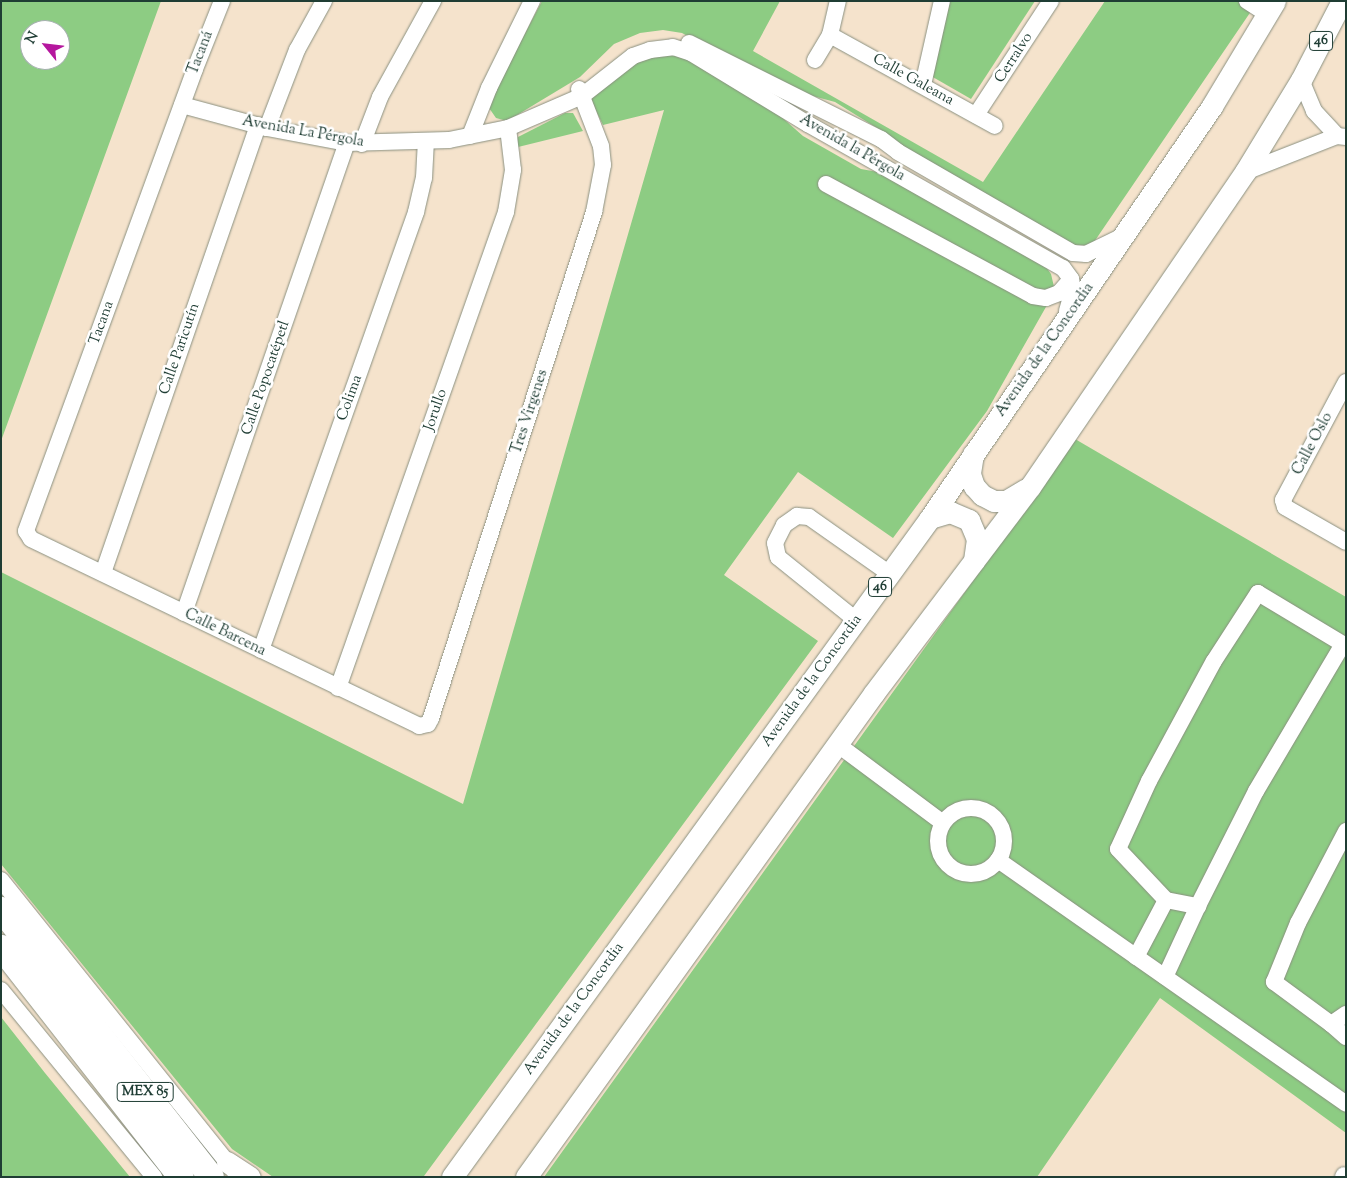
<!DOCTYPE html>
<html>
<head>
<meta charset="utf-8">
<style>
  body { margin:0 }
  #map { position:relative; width:1347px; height:1178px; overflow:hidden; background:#f5e3cc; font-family:"Sorts Mill Goudy",serif }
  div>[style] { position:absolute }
  .green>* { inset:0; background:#8dcc83 }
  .roads { filter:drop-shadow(0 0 1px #8a9080) drop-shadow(0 0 1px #8a9080) }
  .minor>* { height:16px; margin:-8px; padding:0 8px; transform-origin:8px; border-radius:8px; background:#fff }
  .minor>.ring { margin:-8px; padding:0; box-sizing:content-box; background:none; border:16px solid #fff; border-radius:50% }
  .major>* { height:21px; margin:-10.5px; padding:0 10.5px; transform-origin:10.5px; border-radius:10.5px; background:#fff }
  .highway>* { height:25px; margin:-12.5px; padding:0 12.5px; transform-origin:12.5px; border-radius:12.5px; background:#fff }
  span { translate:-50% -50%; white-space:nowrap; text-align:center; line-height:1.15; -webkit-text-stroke:5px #fff; paint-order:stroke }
  .shield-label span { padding:1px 4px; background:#fff; border:1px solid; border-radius:4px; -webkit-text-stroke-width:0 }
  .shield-label { font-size:14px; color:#1f3d34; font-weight:700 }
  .street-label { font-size:15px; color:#1f3d34 }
  .frame { position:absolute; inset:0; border:2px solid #1f3d34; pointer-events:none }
  .north { position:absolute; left:20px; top:20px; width:50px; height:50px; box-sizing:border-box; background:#fff; border:1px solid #a5b1ae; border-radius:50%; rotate:299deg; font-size:14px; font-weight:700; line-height:20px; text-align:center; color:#1f3d34 }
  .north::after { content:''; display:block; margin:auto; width:18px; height:22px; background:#b5179e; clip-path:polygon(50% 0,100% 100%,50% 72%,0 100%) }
</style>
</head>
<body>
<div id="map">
  <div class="green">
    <i style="clip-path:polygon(evenodd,1px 1px,161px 1px,1px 441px,1px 1px,30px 30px,60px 30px,60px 60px,30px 60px,30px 30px)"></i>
    <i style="clip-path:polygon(542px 1px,780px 1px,753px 51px,983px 182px,1105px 1px,1258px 1px,1092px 245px,1064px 246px,893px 145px,877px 128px,835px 102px,787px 89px,682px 33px,663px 30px,640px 33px,614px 44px,580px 77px,507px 121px,496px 118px,487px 105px)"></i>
    <i style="clip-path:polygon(950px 1px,1035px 1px,971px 99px,931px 76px)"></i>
    <i style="clip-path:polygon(671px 53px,685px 57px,769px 106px,803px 136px,861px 169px,889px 174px,1041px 260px,1051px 274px,1055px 291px,987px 411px,893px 538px,798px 472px,724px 575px,818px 641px,424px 1176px,273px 1177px,232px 1149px,1px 864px,1px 572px,463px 804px,664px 110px,603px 125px,591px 101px,594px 94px,637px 59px)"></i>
    <i style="clip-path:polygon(565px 113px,573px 113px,583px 131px,514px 148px,518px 137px)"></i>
    <i style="clip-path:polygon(1075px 439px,1346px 597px,1346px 1133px,1160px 998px,1037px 1177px,544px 1177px)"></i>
    <i style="clip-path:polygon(1px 1017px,45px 1073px,130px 1177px,1px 1177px)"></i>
  </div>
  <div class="roads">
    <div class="minor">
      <i style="left:222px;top:1px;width:73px;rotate:111.7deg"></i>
      <i style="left:195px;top:69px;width:492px;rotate:110.1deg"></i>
      <i style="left:26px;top:531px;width:9px;rotate:58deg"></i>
      <i style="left:31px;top:539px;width:431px;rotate:25.7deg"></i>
      <i style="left:419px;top:726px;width:9px;rotate:-13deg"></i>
      <i style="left:428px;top:724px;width:7px;rotate:-63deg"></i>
      <i style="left:431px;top:718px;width:532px;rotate:-72.14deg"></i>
      <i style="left:594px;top:212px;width:48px;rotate:-79.2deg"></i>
      <i style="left:603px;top:165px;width:19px;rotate:-96deg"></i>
      <i style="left:601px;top:146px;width:61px;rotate:-111.1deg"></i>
      <i style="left:1247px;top:1px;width:24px;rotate:33deg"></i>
      <i style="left:830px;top:35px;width:188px;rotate:28.9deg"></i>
      <i style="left:689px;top:43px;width:215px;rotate:26.6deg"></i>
      <i style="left:881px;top:139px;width:21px;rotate:37deg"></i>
      <i style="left:898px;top:152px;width:202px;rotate:30deg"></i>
      <i style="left:1073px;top:253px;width:13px;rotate:4deg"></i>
      <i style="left:1086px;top:254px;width:39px;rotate:-26deg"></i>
      <i style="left:815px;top:60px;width:29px;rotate:-59deg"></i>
      <i style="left:830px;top:35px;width:35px;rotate:-77deg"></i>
      <i style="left:1301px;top:80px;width:34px;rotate:67deg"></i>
      <i style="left:1314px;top:111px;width:34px;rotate:47deg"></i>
      <i style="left:923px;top:85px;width:86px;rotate:-77.3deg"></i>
      <i style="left:182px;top:105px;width:88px;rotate:15.1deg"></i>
      <i style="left:267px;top:128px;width:81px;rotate:10.6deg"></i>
      <i style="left:347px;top:143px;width:102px;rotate:-1.7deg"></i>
      <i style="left:449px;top:140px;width:60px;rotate:-11.5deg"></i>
      <i style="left:508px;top:128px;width:81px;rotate:-23.4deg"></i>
      <i style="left:582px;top:96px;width:65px;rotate:-38.1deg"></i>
      <i style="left:633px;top:56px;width:18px;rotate:-19deg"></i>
      <i style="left:650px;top:50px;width:23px;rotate:-7deg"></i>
      <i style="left:673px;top:47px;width:19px;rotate:18deg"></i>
      <i style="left:691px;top:53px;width:137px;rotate:31.3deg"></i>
      <i style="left:808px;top:124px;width:293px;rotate:29.5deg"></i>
      <i style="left:1063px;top:268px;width:14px;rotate:54deg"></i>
      <i style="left:1071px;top:279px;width:11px;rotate:80deg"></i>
      <i style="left:1073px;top:290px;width:22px;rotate:106deg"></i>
      <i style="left:976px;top:115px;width:136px;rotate:-56.7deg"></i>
      <i style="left:267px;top:128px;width:84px;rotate:-69deg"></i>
      <i style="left:297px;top:50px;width:56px;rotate:-61.1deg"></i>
      <i style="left:470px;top:136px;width:52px;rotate:-68.4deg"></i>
      <i style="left:489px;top:88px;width:97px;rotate:-63.7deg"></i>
      <i style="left:362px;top:144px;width:50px;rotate:-69deg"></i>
      <i style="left:380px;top:97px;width:110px;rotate:-61.1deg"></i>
      <i style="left:1245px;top:172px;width:99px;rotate:-21.4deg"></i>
      <i style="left:1337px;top:136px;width:9px;rotate:6deg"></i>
      <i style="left:826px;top:184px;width:235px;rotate:28.4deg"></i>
      <i style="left:1033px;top:296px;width:13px;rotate:9deg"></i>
      <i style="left:1046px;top:298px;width:14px;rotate:-21deg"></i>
      <i style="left:1059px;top:293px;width:18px;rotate:-49deg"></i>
      <i style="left:1346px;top:382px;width:134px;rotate:118.1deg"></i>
      <i style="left:1283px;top:500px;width:7px;rotate:74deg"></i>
      <i style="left:1285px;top:507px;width:70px;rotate:29.8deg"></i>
      <i style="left:103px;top:573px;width:474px;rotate:-70.9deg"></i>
      <i style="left:184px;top:613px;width:497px;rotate:-70.9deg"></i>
      <i style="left:856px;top:620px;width:100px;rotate:-141.1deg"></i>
      <i style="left:778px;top:557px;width:14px;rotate:-102deg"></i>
      <i style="left:775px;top:543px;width:20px;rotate:-63deg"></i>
      <i style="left:784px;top:525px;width:16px;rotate:-35deg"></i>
      <i style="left:797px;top:516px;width:12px;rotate:5deg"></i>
      <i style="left:809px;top:517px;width:99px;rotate:35.1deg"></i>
      <i style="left:261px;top:650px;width:465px;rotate:-70.5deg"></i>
      <i style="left:416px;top:212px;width:35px;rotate:-77deg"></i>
      <i style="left:424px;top:178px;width:35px;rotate:-87deg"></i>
      <i style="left:338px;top:688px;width:505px;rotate:-70.56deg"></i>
      <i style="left:506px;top:212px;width:43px;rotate:-80.5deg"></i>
      <i style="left:513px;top:170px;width:42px;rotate:-96.8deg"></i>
      <i style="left:837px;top:744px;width:132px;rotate:36.7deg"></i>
      <i class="ring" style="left:938px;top:808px;width:50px;height:50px"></i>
      <i style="left:998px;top:860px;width:425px;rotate:35deg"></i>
      <i style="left:1px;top:880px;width:373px;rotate:51.3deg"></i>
      <i style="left:1166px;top:900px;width:70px;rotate:-133.3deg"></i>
      <i style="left:1118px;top:849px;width:75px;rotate:-65.5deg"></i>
      <i style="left:1149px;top:781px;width:136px;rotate:-61.6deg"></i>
      <i style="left:1214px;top:661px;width:81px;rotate:-57.1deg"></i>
      <i style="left:1258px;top:593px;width:99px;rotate:31deg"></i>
      <i style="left:1343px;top:644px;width:171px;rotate:120.6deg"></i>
      <i style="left:1256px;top:791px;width:129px;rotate:116.8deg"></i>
      <i style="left:1136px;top:957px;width:64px;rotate:-62.2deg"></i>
      <i style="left:1166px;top:900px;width:33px;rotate:11deg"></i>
      <i style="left:1198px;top:906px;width:78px;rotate:114.9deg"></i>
      <i style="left:1px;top:990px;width:242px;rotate:50.7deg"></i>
      <i style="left:1346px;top:1014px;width:18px;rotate:146deg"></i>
      <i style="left:1331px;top:1024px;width:20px;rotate:41deg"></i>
      <i style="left:1331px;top:1024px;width:71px;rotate:-143.6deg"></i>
      <i style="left:1274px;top:982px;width:64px;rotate:-67.9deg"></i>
      <i style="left:1298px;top:923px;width:104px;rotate:-62.4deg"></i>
      <i style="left:1343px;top:1177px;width:2px;rotate:-63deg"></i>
    </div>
    <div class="major">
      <i style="left:973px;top:454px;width:20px;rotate:99deg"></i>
      <i style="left:970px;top:474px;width:13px;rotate:72deg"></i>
      <i style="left:974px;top:486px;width:12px;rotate:48deg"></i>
      <i style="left:982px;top:495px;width:13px;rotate:27deg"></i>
      <i style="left:994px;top:501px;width:12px"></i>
      <i style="left:1006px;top:501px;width:23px;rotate:-31deg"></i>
      <i style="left:930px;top:518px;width:21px;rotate:-17deg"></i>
      <i style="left:950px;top:512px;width:21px;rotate:23deg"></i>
      <i style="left:969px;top:520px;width:21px;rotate:67deg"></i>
      <i style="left:977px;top:539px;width:22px;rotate:98deg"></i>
      <i style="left:227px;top:1162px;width:27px;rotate:33deg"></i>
      <i style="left:452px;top:1177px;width:814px;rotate:-54.05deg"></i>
      <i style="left:930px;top:518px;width:499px;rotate:-55.6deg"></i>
      <i style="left:1212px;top:106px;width:122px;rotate:-59deg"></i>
      <i style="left:526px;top:1177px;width:596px;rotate:-54.28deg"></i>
      <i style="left:874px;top:693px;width:258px;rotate:-52.9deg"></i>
      <i style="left:1030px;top:487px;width:381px;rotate:-55.7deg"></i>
      <i style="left:1245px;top:172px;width:108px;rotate:-58.7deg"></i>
      <i style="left:1301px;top:80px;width:89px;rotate:-62.6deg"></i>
    </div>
    <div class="highway">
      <i style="left:1px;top:909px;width:340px;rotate:51.9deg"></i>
      <i style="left:1px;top:947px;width:292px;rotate:52deg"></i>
    </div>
  </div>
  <div class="shield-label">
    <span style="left:1321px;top:41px">46</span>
    <span style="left:880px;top:587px">46</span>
    <span style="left:145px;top:1092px">MEX 85</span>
  </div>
  <div class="street-label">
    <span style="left:201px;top:53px;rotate:-69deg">Tacaná</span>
    <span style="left:1014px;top:58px;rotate:-57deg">Cerralvo</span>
    <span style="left:913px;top:80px;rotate:29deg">Calle Galeana</span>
    <span style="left:303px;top:132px;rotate:10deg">Avenida La Pérgola</span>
    <span style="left:852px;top:148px;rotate:30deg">Avenida la Pérgola</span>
    <span style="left:102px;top:323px;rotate:-70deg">Tacana</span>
    <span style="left:180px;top:349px;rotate:-71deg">Calle Paricutín</span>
    <span style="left:1045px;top:350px;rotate:-55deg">Avenida de la Concordia</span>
    <span style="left:266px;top:378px;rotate:-71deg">Calle Popocatépetl</span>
    <span style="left:350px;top:398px;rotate:-70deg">Colima</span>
    <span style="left:436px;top:410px;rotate:-71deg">Jorullo</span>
    <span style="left:530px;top:412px;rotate:-72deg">Tres Virgenes</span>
    <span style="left:1313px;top:444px;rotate:-62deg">Calle Oslo</span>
    <span style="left:225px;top:633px;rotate:26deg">Calle Barcena</span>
    <span style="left:812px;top:681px;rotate:-54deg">Avenida de la Concordia</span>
    <span style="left:574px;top:1009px;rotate:-54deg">Avenida de la Concordia</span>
  </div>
  <div class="frame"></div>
  <div class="north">N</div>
</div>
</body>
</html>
